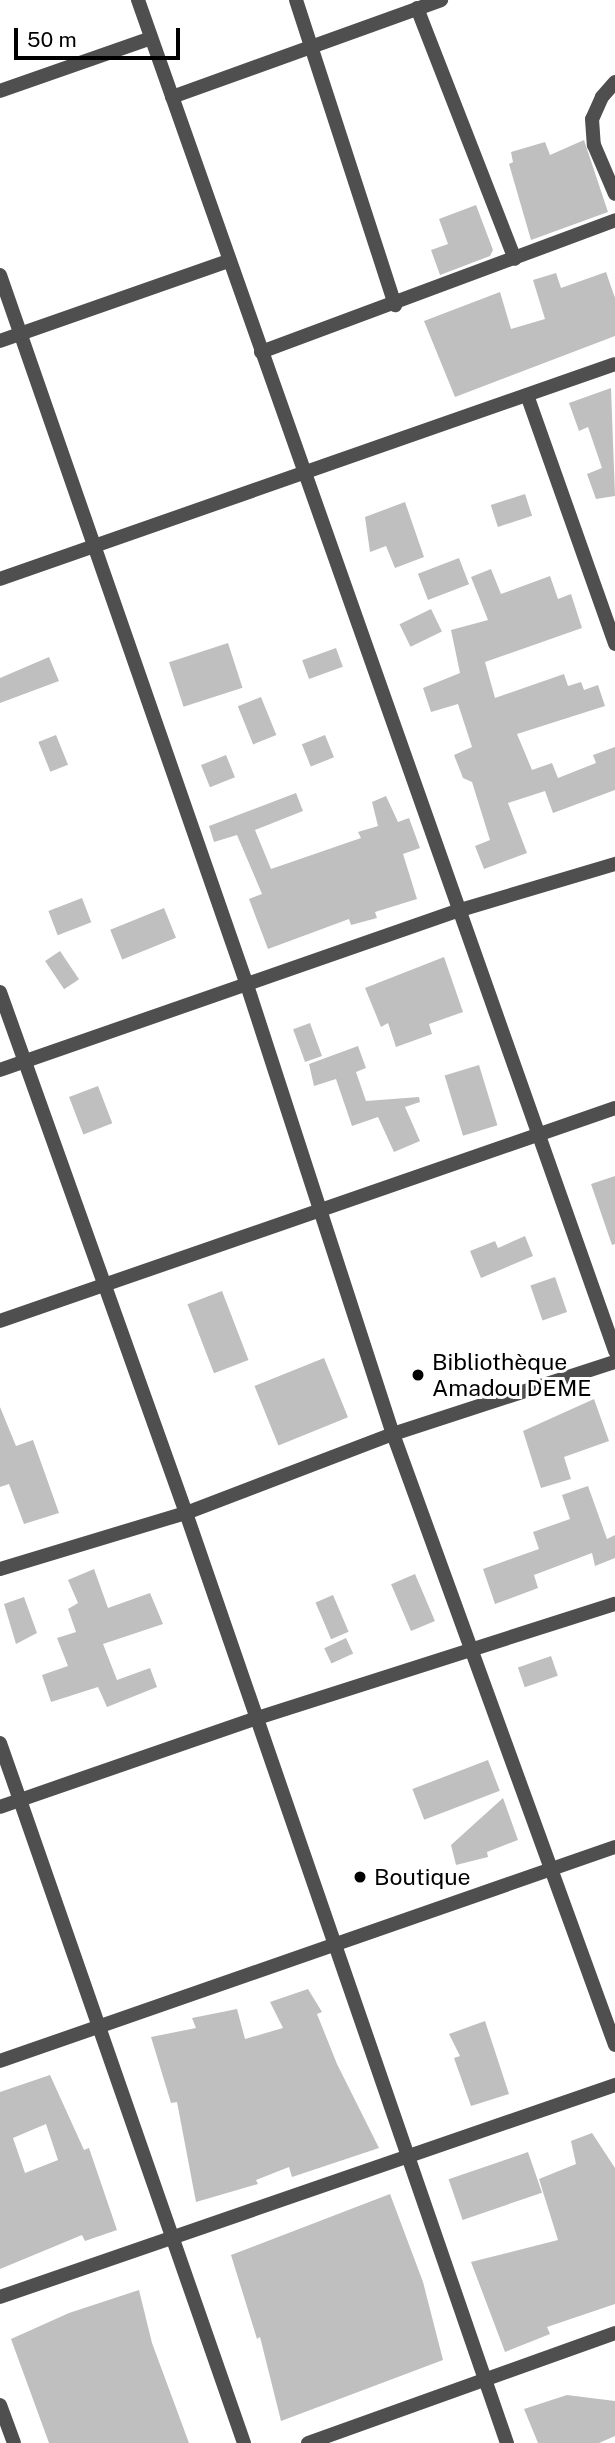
<!DOCTYPE html>
<html>
<head>
<meta charset="utf-8">
<style>
  body { margin:0 }
  #map { position:relative; width:615px; height:2443px; overflow:hidden; background:#fff; font-family:"Public Sans",sans-serif }
  div>[style] { position:absolute }
  .building>* { inset:0; background:#bfbfbf; transform-origin:0 0 }
  .minor>* { height:14px; margin:-7px; padding:0 7px; transform-origin:7px; border-radius:7px; background:#4f4f4f }
  .tertiary>* { height:14px; margin:-7px; padding:0 7px; transform-origin:7px; border-radius:7px; background:#4f4f4f }
  .dots>* { width:19px; height:19px; translate:-50% -50%; box-sizing:border-box; border:4px solid #fff; border-radius:50% }
  span { translate:-50% -50%; white-space:nowrap; text-align:center; line-height:1.15; -webkit-text-stroke:6px #fff; paint-order:stroke }
  .poi-label { font-size:23px; color:#000 }
  .left { translate:0 -50%; text-align:left }
  .scale { position:absolute; left:14px; top:28px; width:166px; height:32px; box-sizing:border-box; border:4px solid #000; border-top:0; padding-left:9px; font-size:21px; line-height:24px; white-space:nowrap; color:#000; -webkit-text-stroke:5px #fff; paint-order:stroke }
</style>
</head>
<body>
<div id="map">
  <div class="building">
    <i style="clip-path:polygon(584px 140px,608px 212px,531px 240px,509px 164px,513px 162px,511px 152px,545px 142px,550px 155px)"></i>
    <i style="clip-path:polygon(476px 205px,493px 250px,490px 256px,440px 275px,431px 250px,448px 244px,439px 219px)"></i>
    <i style="clip-path:polygon(606px 272px,615px 298px,615px 336px,455px 397px,424px 321px,500px 292px,511px 329px,545px 319px,533px 280px,556px 273px,561px 288px)"></i>
    <i style="clip-path:polygon(611px 388px,615px 496px,596px 499px,587px 474px,602px 468px,588px 427px,579px 431px,569px 403px)"></i>
    <i style="left:525px;top:494px;width:23px;height:36px;rotate:72deg"></i>
    <i style="clip-path:polygon(405px 502px,424px 557px,395px 568px,386px 546px,370px 552px,365px 517px)"></i>
    <i style="left:459px;top:558px;width:28px;height:44px;rotate:69deg"></i>
    <i style="clip-path:polygon(491px 569px,501px 594px,550px 576px,558px 599px,571px 594px,582px 628px,485px 662px,495px 698px,564px 674px,568px 686px,581px 682px,584px 690px,598px 685px,605px 706px,517px 734px,532px 770px,552px 763px,558px 778px,596px 763px,593px 755px,615px 747px,615px 790px,553px 813px,545px 791px,508px 803px,527px 853px,484px 869px,475px 846px,490px 840px,472px 782px,463px 778px,454px 755px,472px 747px,458px 704px,431px 712px,423px 688px,460px 673px,451px 630px,488px 620px,471px 577px)"></i>
    <i style="left:431px;top:609px;width:25px;height:35px;rotate:64deg"></i>
    <i style="left:228px;top:643px;width:47px;height:62px;rotate:72deg"></i>
    <i style="left:336px;top:648px;width:20px;height:36px;rotate:70deg"></i>
    <i style="clip-path:polygon(49px 657px,59px 681px,0 703px,0 678px)"></i>
    <i style="left:261px;top:697px;width:41px;height:25px;rotate:68deg"></i>
    <i style="left:56px;top:735px;width:32px;height:19px;rotate:68deg"></i>
    <i style="left:325px;top:735px;width:24px;height:25px;rotate:68deg"></i>
    <i style="left:226px;top:755px;width:24px;height:27px;rotate:68deg"></i>
    <i style="clip-path:polygon(296px 793px,303px 811px,255px 830px,271px 869px,361px 838px,358px 832px,378px 826px,372px 802px,386px 796px,398px 822px,409px 818px,420px 848px,403px 854px,417px 899px,375px 912px,377px 918px,351px 925px,349px 919px,268px 949px,249px 899px,262px 894px,237px 835px,214px 842px,209px 826px)"></i>
    <i style="left:82px;top:898px;width:26px;height:36px;rotate:69deg"></i>
    <i style="left:164px;top:908px;width:32px;height:58px;rotate:68deg"></i>
    <i style="left:60px;top:951px;width:34px;height:18px;rotate:56deg"></i>
    <i style="clip-path:polygon(444px 957px,463px 1012px,429px 1024px,432px 1034px,396px 1047px,388px 1023px,381px 1027px,365px 988px)"></i>
    <i style="left:310px;top:1023px;width:35px;height:18px;rotate:70deg"></i>
    <i style="clip-path:polygon(358px 1046px,366px 1068px,356px 1072px,366px 1101px,419px 1097px,420px 1102px,405px 1107px,420px 1141px,394px 1152px,378px 1117px,352px 1126px,336px 1079px,314px 1086px,309px 1064px)"></i>
    <i style="left:479px;top:1065px;width:63px;height:36px;rotate:73deg"></i>
    <i style="left:98px;top:1086px;width:40px;height:31px;rotate:69deg"></i>
    <i style="clip-path:polygon(615px 1176px,615px 1244px,612px 1245px,591px 1184px)"></i>
    <i style="clip-path:polygon(525px 1236px,533px 1256px,481px 1278px,470px 1251px,495px 1241px,498px 1248px)"></i>
    <i style="left:555px;top:1277px;width:37px;height:26px;rotate:71deg"></i>
    <i style="left:222px;top:1291px;width:74px;height:37px;rotate:69deg"></i>
    <i style="left:324px;top:1358px;width:64px;height:75px;rotate:68deg"></i>
    <i style="clip-path:polygon(594px 1399px,609px 1441px,564px 1457px,571px 1479px,541px 1488px,523px 1431px)"></i>
    <i style="clip-path:polygon(0 1407px,16px 1446px,33px 1440px,59px 1513px,24px 1524px,9px 1484px,0 1487px)"></i>
    <i style="clip-path:polygon(588px 1486px,607px 1539px,615px 1535px,615px 1558px,595px 1566px,592px 1553px,534px 1575px,538px 1588px,495px 1604px,483px 1569px,539px 1549px,533px 1532px,570px 1519px,562px 1495px)"></i>
    <i style="clip-path:polygon(94px 1569px,108px 1608px,150px 1593px,163px 1624px,103px 1644px,117px 1680px,150px 1668px,157px 1687px,107px 1707px,98px 1687px,51px 1702px,42px 1675px,68px 1666px,57px 1638px,76px 1632px,68px 1609px,78px 1603px,68px 1580px)"></i>
    <i style="left:415px;top:1574px;width:51px;height:26px;rotate:67deg"></i>
    <i style="left:333px;top:1595px;width:40px;height:19px;rotate:67deg"></i>
    <i style="clip-path:polygon(24px 1597px,37px 1633px,16px 1644px,4px 1604px)"></i>
    <i style="left:346px;top:1638px;width:17px;height:24px;rotate:65deg"></i>
    <i style="left:551px;top:1656px;width:21px;height:35px;rotate:71deg"></i>
    <i style="left:488px;top:1760px;width:33px;height:81px;rotate:69deg"></i>
    <i style="clip-path:polygon(503px 1798px,518px 1840px,487px 1852px,488px 1857px,456px 1865px,451px 1845px)"></i>
    <i style="clip-path:polygon(308px 1989px,322px 2012px,317px 2014px,337px 2064px,379px 2148px,292px 2177px,289px 2167px,256px 2180px,258px 2184px,196px 2202px,177px 2102px,171px 2103px,151px 2037px,196px 2028px,192px 2018px,237px 2009px,245px 2039px,283px 2028px,270px 2002px)"></i>
    <i style="clip-path:polygon(485px 2021px,509px 2094px,471px 2106px,454px 2058px,460px 2056px,449px 2034px)"></i>
    <i style="clip-path:polygon(evenodd,50px 2075px,84px 2150px,89px 2148px,117px 2230px,85px 2241px,82px 2235px,0 2269px,0 2092px,50px 2075px,46px 2124px,58px 2160px,25px 2173px,13px 2138px,46px 2124px)"></i>
    <i style="clip-path:polygon(592px 2133px,615px 2168px,615px 2304px,547px 2327px,550px 2334px,505px 2352px,471px 2262px,558px 2240px,539px 2179px,576px 2164px,571px 2141px)"></i>
    <i style="left:528px;top:2152px;width:43px;height:84px;rotate:71deg"></i>
    <i style="clip-path:polygon(390px 2194px,423px 2282px,443px 2360px,281px 2421px,260px 2337px,257px 2339px,231px 2255px)"></i>
    <i style="clip-path:polygon(139px 2290px,152px 2343px,189px 2443px,49px 2443px,11px 2339px,69px 2313px)"></i>
    <i style="clip-path:polygon(567px 2395px,615px 2401px,615px 2436px,599px 2443px,538px 2443px,524px 2409px)"></i>
  </div>
  <div class="minor">
    <i style="left:138px;top:0;width:1433px;rotate:70.55deg"></i>
    <i style="left:296px;top:0;width:321px;rotate:72deg"></i>
    <i style="left:417px;top:8px;width:269px;rotate:68.7deg"></i>
    <i style="left:615px;top:82px;width:20px;rotate:131deg"></i>
    <i style="left:602px;top:97px;width:24px;rotate:114deg"></i>
    <i style="left:592px;top:119px;width:26px;rotate:86deg"></i>
    <i style="left:594px;top:145px;width:53px;rotate:66.8deg"></i>
    <i style="left:0;top:91px;width:160px;rotate:-19.3deg"></i>
    <i style="left:172px;top:97px;width:286px;rotate:-19.8deg"></i>
    <i style="left:0;top:275px;width:752px;rotate:70.82deg"></i>
    <i style="left:247px;top:985px;width:472px;rotate:72deg"></i>
    <i style="left:393px;top:1434px;width:650px;rotate:70.03deg"></i>
    <i style="left:0;top:341px;width:243px;rotate:-19.3deg"></i>
    <i style="left:261px;top:352px;width:378px;rotate:-20.4deg"></i>
    <i style="left:527px;top:395px;width:264px;rotate:70.5deg"></i>
    <i style="left:0;top:579px;width:651px;rotate:-19.27deg"></i>
    <i style="left:0;top:992px;width:553px;rotate:70.35deg"></i>
    <i style="left:186px;top:1513px;width:984px;rotate:70.96deg"></i>
    <i style="left:0;top:1070px;width:484px;rotate:-19.2deg"></i>
    <i style="left:457px;top:911px;width:165px;rotate:-16.6deg"></i>
    <i style="left:0;top:1321px;width:651px;rotate:-19.1deg"></i>
    <i style="left:0;top:1569px;width:194px;rotate:-16.8deg"></i>
    <i style="left:186px;top:1513px;width:222px;rotate:-20.9deg"></i>
    <i style="left:393px;top:1434px;width:233px;rotate:-18deg"></i>
    <i style="left:0;top:2061px;width:651px;rotate:-19.19deg"></i>
    <i style="left:0;top:2297px;width:651px;rotate:-19.02deg"></i>
    <i style="left:244px;top:2443px;width:681px;rotate:-109.21deg"></i>
    <i style="left:20px;top:1800px;width:248px;rotate:-19.1deg"></i>
    <i style="left:254px;top:1719px;width:379px;rotate:-17.7deg"></i>
    <i style="left:308px;top:2443px;width:326px;rotate:-19.7deg"></i>
  </div>
  <div class="tertiary">
    <i style="left:0;top:1743px;width:60px;rotate:70.7deg"></i>
    <i style="left:20px;top:1800px;width:21px;rotate:161deg"></i>
    <i style="left:0;top:2405px;width:40px;rotate:69.8deg"></i>
  </div>
  <div class="dots">
    <i style="left:418px;top:1375px;background:#000"></i>
    <i style="left:360px;top:1877px;background:#000"></i>
  </div>
  <div class="poi-label">
    <span class="left" style="left:432px;top:1375px">Bibliothèque<br>Amadou DEME</span>
    <span class="left" style="left:374px;top:1877px">Boutique</span>
  </div>
  <div class="scale">50 m</div>
</div>
</body>
</html>
